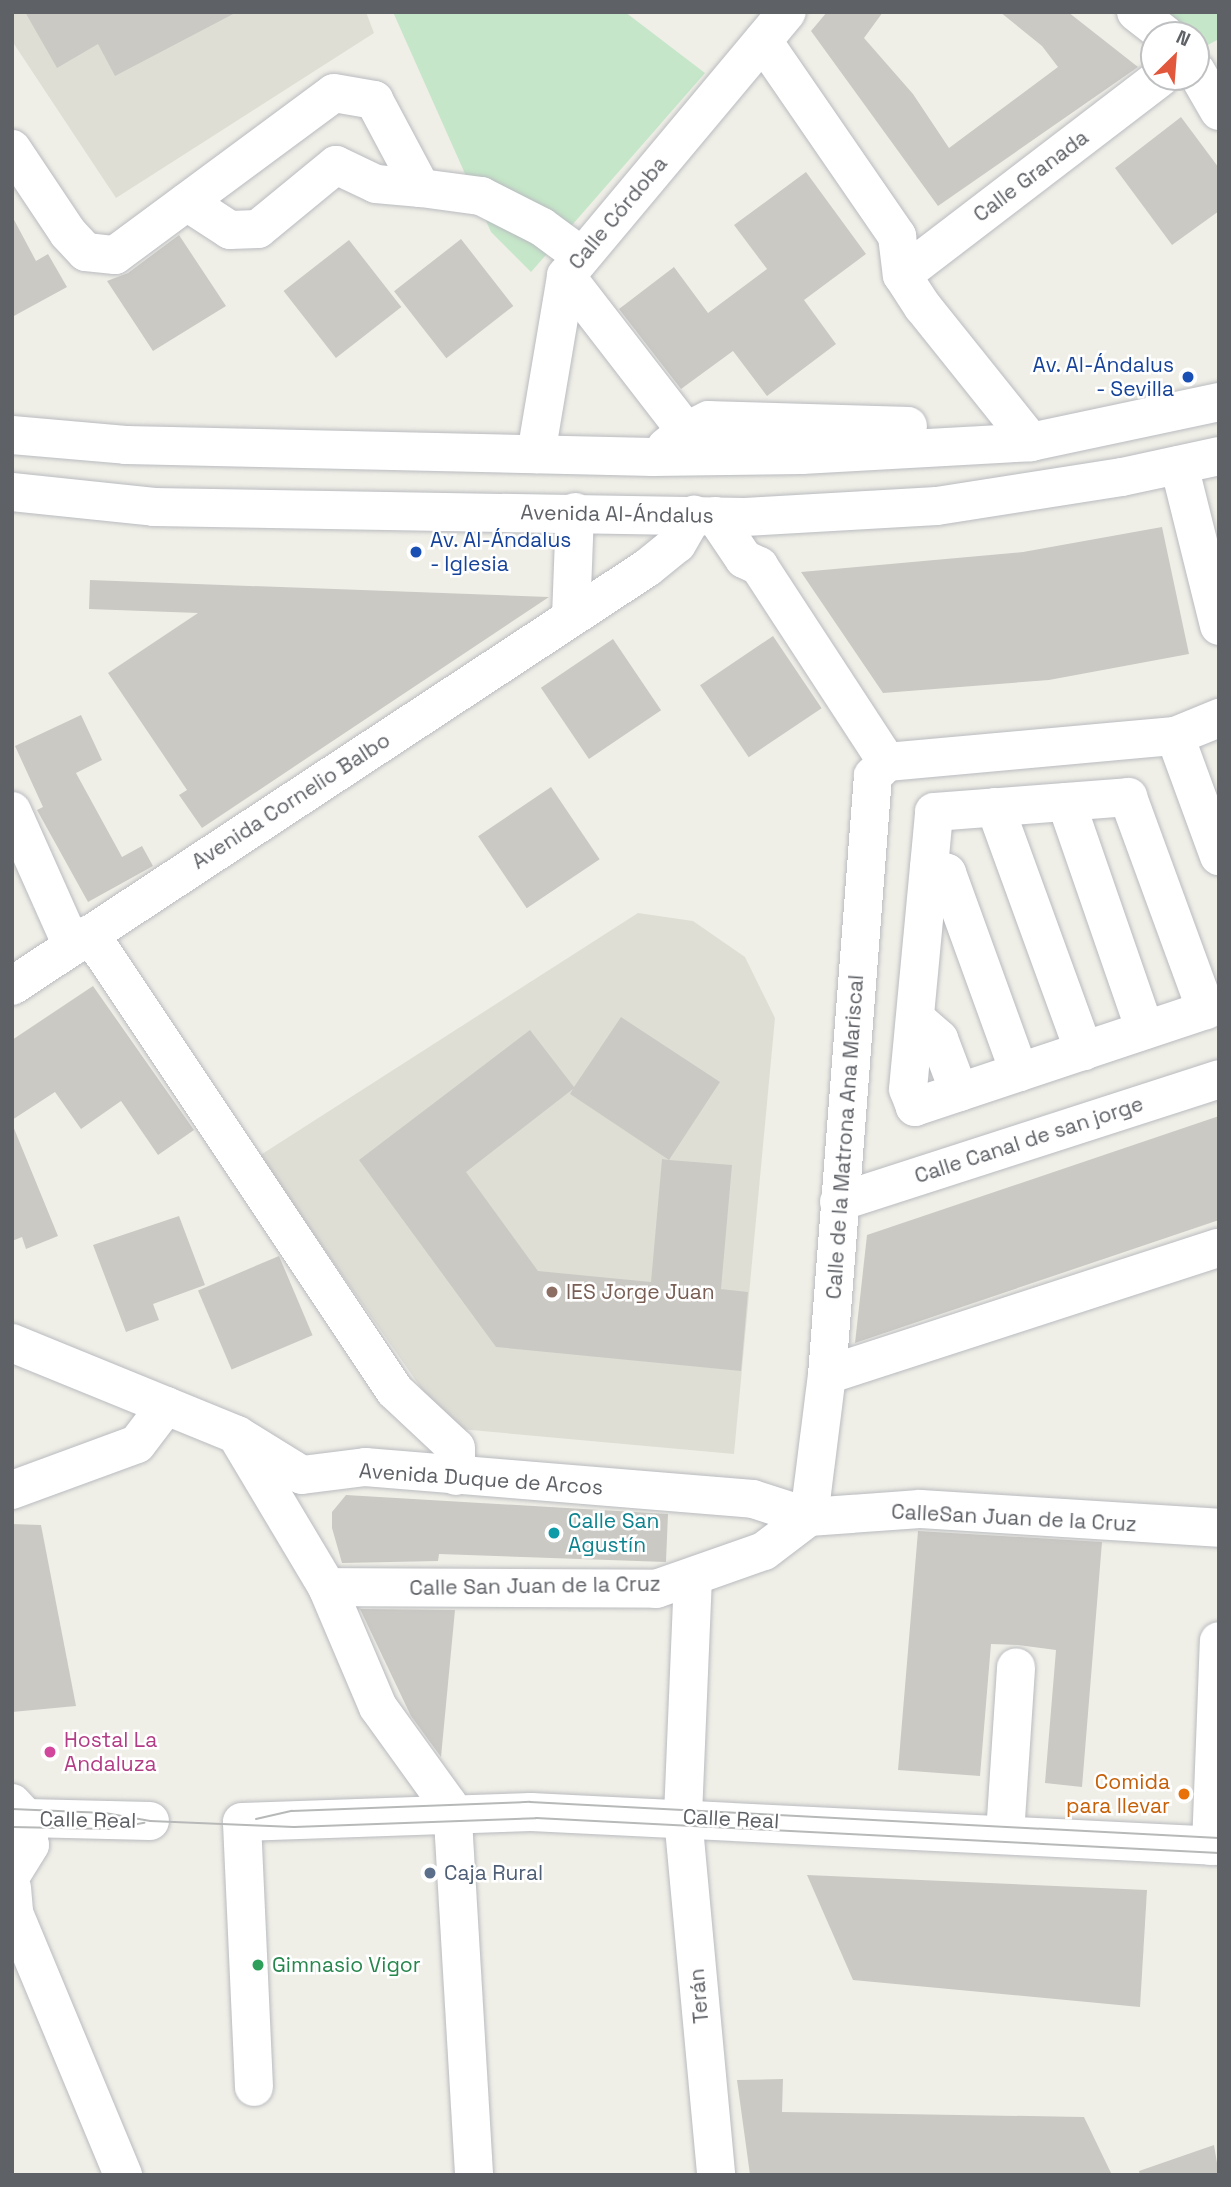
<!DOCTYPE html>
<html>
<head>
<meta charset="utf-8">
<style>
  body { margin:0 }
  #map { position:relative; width:1231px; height:2187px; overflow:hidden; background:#f0efe7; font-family:"Space Grotesk",sans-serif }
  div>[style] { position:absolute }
  .education>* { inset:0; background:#dfded5 }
  .green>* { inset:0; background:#c5e6c8 }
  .building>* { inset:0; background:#cbc9c4; transform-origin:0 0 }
  .roads { filter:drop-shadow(0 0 2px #b9bbc0) drop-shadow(0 0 2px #b9bbc0) }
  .minor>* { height:38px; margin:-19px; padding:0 19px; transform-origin:19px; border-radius:19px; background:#fff }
  .tram>* { height:2px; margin:-1px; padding:0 1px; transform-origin:1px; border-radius:1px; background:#b7b8b8 }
  .dots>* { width:19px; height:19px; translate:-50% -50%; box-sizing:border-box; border:4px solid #fff; border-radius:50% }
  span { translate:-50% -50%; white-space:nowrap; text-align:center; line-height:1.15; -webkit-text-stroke:5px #fff; paint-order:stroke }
  .street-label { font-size:21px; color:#5e6166 }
  .transit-label { font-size:21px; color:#164399 }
  .right { translate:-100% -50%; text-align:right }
  .left { translate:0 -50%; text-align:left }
  .education-label { font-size:21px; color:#785e54 }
  .culture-label { font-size:21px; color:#0d838f }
  .hotel-label { font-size:21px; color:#b23c85 }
  .food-label { font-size:21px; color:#c56008 }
  .service-label { font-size:21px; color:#4e5e75 }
  .leisure-label { font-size:21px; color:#27864d }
  .frame { position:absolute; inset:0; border:14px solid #5e6166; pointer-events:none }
  .north { position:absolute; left:1140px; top:21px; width:70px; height:70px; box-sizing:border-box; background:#fff; border:2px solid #bfc0c2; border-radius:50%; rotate:25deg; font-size:19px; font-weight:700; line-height:28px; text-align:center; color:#5e6166 }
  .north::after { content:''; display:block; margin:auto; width:24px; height:32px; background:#e1583c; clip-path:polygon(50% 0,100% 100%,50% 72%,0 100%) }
</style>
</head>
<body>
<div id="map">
  <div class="education">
    <i style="clip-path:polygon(12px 12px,366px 12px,374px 33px,116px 198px,12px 41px)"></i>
    <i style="clip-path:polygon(638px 913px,693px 921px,745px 957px,775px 1018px,734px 1454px,449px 1428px,259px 1156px)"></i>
  </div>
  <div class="green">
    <i style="clip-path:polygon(393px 12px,625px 12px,705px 73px,531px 272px,491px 232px)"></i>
    <i style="clip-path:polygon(1160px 12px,1219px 12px,1219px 39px,1204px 47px,1196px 35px,1189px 35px)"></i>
  </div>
  <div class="building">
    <i style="clip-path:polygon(25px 12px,237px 12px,115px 76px,98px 44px,57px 68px)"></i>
    <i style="clip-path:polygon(827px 12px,883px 12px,864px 38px,913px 94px,949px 148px,1058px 67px,1042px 46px,1000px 12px,1068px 12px,1138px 67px,938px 206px,811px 31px)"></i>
    <i style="clip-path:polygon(1181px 117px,1219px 168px,1219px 211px,1172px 245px,1115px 168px)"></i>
    <i style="clip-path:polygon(806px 172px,866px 254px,804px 300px,836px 344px,767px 396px,733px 351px,681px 389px,619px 309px,674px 267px,708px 313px,767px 269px,734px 225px)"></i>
    <i style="clip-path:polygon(12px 216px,36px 261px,48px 254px,67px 287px,12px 317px)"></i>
    <i style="clip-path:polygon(179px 235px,226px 306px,153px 351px,107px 281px,128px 273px)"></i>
    <i style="left:461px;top:239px;width:85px;height:85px;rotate:52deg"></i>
    <i style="left:349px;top:240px;width:85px;height:83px;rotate:52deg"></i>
    <i style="clip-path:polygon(1162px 527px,1189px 654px,1049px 680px,883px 693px,801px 572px,1023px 552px)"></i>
    <i style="clip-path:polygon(90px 580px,549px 597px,202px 828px,179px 795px,187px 790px,108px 673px,198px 613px,89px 609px)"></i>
    <i style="left:773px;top:636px;width:87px;height:88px;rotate:56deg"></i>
    <i style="left:613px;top:639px;width:86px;height:87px;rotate:56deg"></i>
    <i style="clip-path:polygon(81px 715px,102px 760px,76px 773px,122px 857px,142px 846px,153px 866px,88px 902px,37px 810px,43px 807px,15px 746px)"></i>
    <i style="left:551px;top:787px;width:87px;height:88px;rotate:56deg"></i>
    <i style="clip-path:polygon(93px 986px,194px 1130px,158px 1155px,121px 1101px,81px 1129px,55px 1092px,12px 1120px,12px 1040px)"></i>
    <i style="clip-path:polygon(evenodd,621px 1017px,720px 1082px,669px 1160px,732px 1165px,721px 1289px,748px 1292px,741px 1371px,496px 1347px,359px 1160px,530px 1030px,574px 1087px,621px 1017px,573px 1089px,570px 1094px,669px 1160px,662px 1159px,651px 1282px,538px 1271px,466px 1172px,573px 1089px)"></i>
    <i style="clip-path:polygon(1219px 1116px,1219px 1220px,855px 1343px,867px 1235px)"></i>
    <i style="clip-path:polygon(13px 1126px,58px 1236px,26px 1249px,22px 1237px,12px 1241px)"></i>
    <i style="clip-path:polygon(179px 1216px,205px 1285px,153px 1304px,159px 1320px,126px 1332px,93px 1245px)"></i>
    <i style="left:279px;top:1256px;width:86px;height:88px;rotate:67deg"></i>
    <i style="clip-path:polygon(346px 1495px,668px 1514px,666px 1562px,439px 1554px,438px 1561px,342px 1563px,332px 1528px,332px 1512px)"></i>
    <i style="clip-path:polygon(12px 1524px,41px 1525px,76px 1706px,12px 1712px)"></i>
    <i style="clip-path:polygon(918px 1531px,1102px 1542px,1082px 1787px,1045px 1783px,1056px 1650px,1018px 1645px,991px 1644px,980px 1776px,898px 1770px)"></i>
    <i style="clip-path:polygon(360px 1609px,455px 1610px,441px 1757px,411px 1716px)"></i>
    <i style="clip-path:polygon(807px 1875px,1147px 1890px,1140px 2007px,853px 1980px)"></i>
    <i style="clip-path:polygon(783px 2079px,782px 2112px,1084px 2117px,1112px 2175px,750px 2175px,737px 2080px)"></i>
    <i style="clip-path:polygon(1214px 2145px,1219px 2175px,1140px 2175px,1139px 2171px)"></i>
  </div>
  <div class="roads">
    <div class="minor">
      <i style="left:1136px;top:12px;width:37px;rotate:38deg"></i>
      <i style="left:763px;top:41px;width:237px;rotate:55.5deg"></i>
      <i style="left:897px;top:236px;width:39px;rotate:83deg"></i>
      <i style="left:902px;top:275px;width:38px;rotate:57deg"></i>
      <i style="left:923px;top:307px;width:173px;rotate:51.3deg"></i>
      <i style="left:1196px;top:71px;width:46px;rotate:60.1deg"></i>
      <i style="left:12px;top:149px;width:101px;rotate:56.3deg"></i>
      <i style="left:68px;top:233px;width:26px;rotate:47deg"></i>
      <i style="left:86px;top:252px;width:29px;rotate:6deg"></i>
      <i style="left:115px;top:255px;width:272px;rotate:-36.5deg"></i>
      <i style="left:334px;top:93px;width:41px;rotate:9.9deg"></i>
      <i style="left:374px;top:100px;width:100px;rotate:61.9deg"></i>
      <i style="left:421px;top:188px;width:61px;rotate:7.6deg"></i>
      <i style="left:481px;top:196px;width:68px;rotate:26.9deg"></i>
      <i style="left:542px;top:227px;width:47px;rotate:36.4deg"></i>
      <i style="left:187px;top:202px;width:51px;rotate:33.1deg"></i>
      <i style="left:230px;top:230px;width:28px;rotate:-2deg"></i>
      <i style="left:258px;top:229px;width:101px;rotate:-39.4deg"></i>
      <i style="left:336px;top:165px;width:44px;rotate:25.4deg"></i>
      <i style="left:376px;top:184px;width:45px;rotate:5.1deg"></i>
      <i style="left:902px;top:275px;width:326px;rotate:-37.4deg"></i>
      <i style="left:566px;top:276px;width:196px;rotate:52.3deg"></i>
      <i style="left:686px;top:431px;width:26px;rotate:141deg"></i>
      <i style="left:686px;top:431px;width:25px;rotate:-26deg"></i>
      <i style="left:709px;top:420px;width:199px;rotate:1.7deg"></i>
      <i style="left:12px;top:435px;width:114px;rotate:5deg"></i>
      <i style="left:126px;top:445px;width:527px;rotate:1.3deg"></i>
      <i style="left:653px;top:457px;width:149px;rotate:-0.8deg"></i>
      <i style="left:802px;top:455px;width:229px;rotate:-3.2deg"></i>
      <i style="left:1031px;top:442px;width:192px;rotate:-12deg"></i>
      <i style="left:536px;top:454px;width:181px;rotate:-80.4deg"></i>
      <i style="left:566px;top:276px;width:344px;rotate:-50.1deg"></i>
      <i style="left:1179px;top:465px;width:166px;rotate:76deg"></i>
      <i style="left:12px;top:492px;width:143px;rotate:6deg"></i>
      <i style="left:154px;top:507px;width:591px;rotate:0.97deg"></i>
      <i style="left:745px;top:517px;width:192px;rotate:-3.3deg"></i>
      <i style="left:937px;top:506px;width:187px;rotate:-8.9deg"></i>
      <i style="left:1122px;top:477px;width:99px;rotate:-12.2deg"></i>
      <i style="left:715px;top:516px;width:52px;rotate:56deg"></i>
      <i style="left:744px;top:559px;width:17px;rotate:25deg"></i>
      <i style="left:759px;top:566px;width:234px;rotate:56.9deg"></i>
      <i style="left:571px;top:617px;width:105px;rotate:-87.8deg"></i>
      <i style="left:1175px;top:736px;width:128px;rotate:69.9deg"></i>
      <i style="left:887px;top:762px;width:289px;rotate:-5.2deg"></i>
      <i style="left:1175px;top:736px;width:48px;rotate:-22.2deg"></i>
      <i style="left:1128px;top:797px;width:227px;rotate:69.9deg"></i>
      <i style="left:1206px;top:1010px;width:307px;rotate:161.6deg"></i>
      <i style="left:915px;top:1107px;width:19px;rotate:-111deg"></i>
      <i style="left:908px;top:1089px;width:278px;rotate:-84.6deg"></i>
      <i style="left:934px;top:812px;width:195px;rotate:-4.4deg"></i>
      <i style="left:1066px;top:802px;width:241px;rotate:70.9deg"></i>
      <i style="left:995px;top:807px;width:260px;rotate:70deg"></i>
      <i style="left:12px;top:811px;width:148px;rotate:66deg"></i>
      <i style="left:929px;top:867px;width:19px;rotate:18deg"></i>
      <i style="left:947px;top:873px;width:212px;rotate:70.1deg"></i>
      <i style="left:90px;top:934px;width:549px;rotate:56.28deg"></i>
      <i style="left:395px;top:1391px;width:83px;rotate:43.1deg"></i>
      <i style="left:456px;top:1448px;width:28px;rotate:90deg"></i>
      <i style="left:12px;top:986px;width:760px;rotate:-33.36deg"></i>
      <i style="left:647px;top:568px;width:38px;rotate:-39deg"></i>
      <i style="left:677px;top:544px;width:34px;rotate:-60deg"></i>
      <i style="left:915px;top:1018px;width:32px;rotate:41deg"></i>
      <i style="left:939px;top:1039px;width:57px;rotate:69.3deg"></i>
      <i style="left:839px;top:1202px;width:399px;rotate:-17.9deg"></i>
      <i style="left:12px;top:1343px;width:243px;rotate:22.2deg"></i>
      <i style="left:237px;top:1435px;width:76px;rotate:31.6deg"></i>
      <i style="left:302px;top:1475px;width:64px;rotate:-7.2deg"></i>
      <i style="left:365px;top:1467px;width:389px;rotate:4.7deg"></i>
      <i style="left:753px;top:1499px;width:59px;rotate:17.8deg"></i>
      <i style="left:809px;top:1517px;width:111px;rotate:-4.1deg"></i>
      <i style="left:920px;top:1509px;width:300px;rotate:3.6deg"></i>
      <i style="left:827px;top:1375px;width:412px;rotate:-18deg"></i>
      <i style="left:240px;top:1441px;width:170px;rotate:59.2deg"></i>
      <i style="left:327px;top:1587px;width:130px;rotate:67deg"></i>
      <i style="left:378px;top:1707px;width:120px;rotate:54.2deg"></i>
      <i style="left:448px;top:1804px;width:17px;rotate:73deg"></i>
      <i style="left:453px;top:1820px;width:356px;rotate:86.6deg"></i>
      <i style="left:12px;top:1490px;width:133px;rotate:-20.2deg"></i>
      <i style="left:137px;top:1444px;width:48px;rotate:-52.7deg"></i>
      <i style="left:809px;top:1517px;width:143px;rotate:-82.8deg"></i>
      <i style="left:827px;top:1375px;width:601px;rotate:-85.61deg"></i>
      <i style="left:873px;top:776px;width:20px;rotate:-45deg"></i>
      <i style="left:693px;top:1577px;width:240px;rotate:92.4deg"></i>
      <i style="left:683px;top:1817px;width:360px;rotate:84.7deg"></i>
      <i style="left:327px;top:1587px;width:329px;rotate:0.3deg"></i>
      <i style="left:656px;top:1589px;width:114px;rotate:-19.4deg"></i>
      <i style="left:764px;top:1551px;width:56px;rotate:-37.1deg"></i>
      <i style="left:12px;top:1803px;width:21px;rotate:47deg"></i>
      <i style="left:26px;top:1818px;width:27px;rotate:82deg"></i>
      <i style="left:30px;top:1845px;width:34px;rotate:122deg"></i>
      <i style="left:26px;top:1818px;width:124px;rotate:1.4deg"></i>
      <i style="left:1005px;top:1834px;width:167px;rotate:-86.2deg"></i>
      <i style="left:1211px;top:1846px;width:205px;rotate:-87.8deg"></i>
      <i style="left:12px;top:1888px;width:25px;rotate:85deg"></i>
      <i style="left:14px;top:1913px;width:284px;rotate:67.4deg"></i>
      <i style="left:254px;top:2087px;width:265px;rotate:-92.6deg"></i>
      <i style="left:242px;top:1822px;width:289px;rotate:-2deg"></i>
      <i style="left:531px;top:1812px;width:689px;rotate:2.83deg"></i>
    </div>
  </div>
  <div class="tram">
    <i style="left:12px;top:1809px;width:93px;rotate:2.5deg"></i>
    <i style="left:105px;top:1813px;width:46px;rotate:10.1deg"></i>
    <i style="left:150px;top:1821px;width:144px;rotate:2.4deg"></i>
    <i style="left:294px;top:1827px;width:242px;rotate:-2.1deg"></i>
    <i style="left:536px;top:1818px;width:684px;rotate:2.93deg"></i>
    <i style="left:256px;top:1819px;width:37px;rotate:-13deg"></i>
    <i style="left:292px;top:1811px;width:238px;rotate:-2.2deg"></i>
    <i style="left:530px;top:1802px;width:690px;rotate:2.99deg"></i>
    <i style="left:12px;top:1827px;width:97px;rotate:1.2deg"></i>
    <i style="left:109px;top:1829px;width:36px;rotate:-10deg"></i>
  </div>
  <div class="dots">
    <i style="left:1188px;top:377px;background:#1a4fb4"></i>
    <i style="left:416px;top:552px;background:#1a4fb4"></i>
    <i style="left:552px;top:1292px;background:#8d6e63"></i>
    <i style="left:554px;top:1533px;background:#0f9aa8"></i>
    <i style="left:50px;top:1752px;background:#d1479c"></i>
    <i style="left:1184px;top:1794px;background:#e8710a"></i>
    <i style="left:430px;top:1873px;background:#5c6f8a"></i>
    <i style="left:258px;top:1965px;background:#2e9e5b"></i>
  </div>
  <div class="street-label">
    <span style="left:1031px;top:176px;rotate:-37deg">Calle Granada</span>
    <span style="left:618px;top:213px;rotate:-50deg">Calle Córdoba</span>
    <span style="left:617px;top:514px;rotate:1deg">Avenida Al-Ándalus</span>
    <span style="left:291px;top:801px;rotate:-33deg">Avenida Cornelio Balbo</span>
    <span style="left:845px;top:1137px;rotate:-86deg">Calle de la Matrona Ana Mariscal</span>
    <span style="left:1029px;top:1140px;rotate:-18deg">Calle Canal de san jorge</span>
    <span style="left:481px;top:1479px;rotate:4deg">Avenida Duque de Arcos</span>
    <span style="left:1014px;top:1518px;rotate:3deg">CalleSan Juan de la Cruz</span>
    <span style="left:535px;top:1586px;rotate:-1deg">Calle San Juan de la Cruz</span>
    <span style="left:731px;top:1819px;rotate:3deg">Calle Real</span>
    <span style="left:88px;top:1820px;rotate:1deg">Calle Real</span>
    <span style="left:699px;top:1996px;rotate:-95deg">Terán</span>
  </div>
  <div class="transit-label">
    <span class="right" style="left:1174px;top:377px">Av. Al-Ándalus<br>- Sevilla</span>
    <span class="left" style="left:430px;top:552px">Av. Al-Ándalus<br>- Iglesia</span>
  </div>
  <div class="education-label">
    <span class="left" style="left:566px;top:1292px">IES Jorge Juan</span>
  </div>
  <div class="culture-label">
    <span class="left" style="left:568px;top:1533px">Calle San<br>Agustín</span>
  </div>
  <div class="hotel-label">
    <span class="left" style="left:64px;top:1752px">Hostal La<br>Andaluza</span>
  </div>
  <div class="food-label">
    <span class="right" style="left:1170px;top:1794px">Comida<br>para llevar</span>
  </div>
  <div class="service-label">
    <span class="left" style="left:444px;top:1873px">Caja Rural</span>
  </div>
  <div class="leisure-label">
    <span class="left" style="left:272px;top:1965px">Gimnasio Vigor</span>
  </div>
  <div class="frame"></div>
  <div class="north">N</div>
</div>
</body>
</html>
